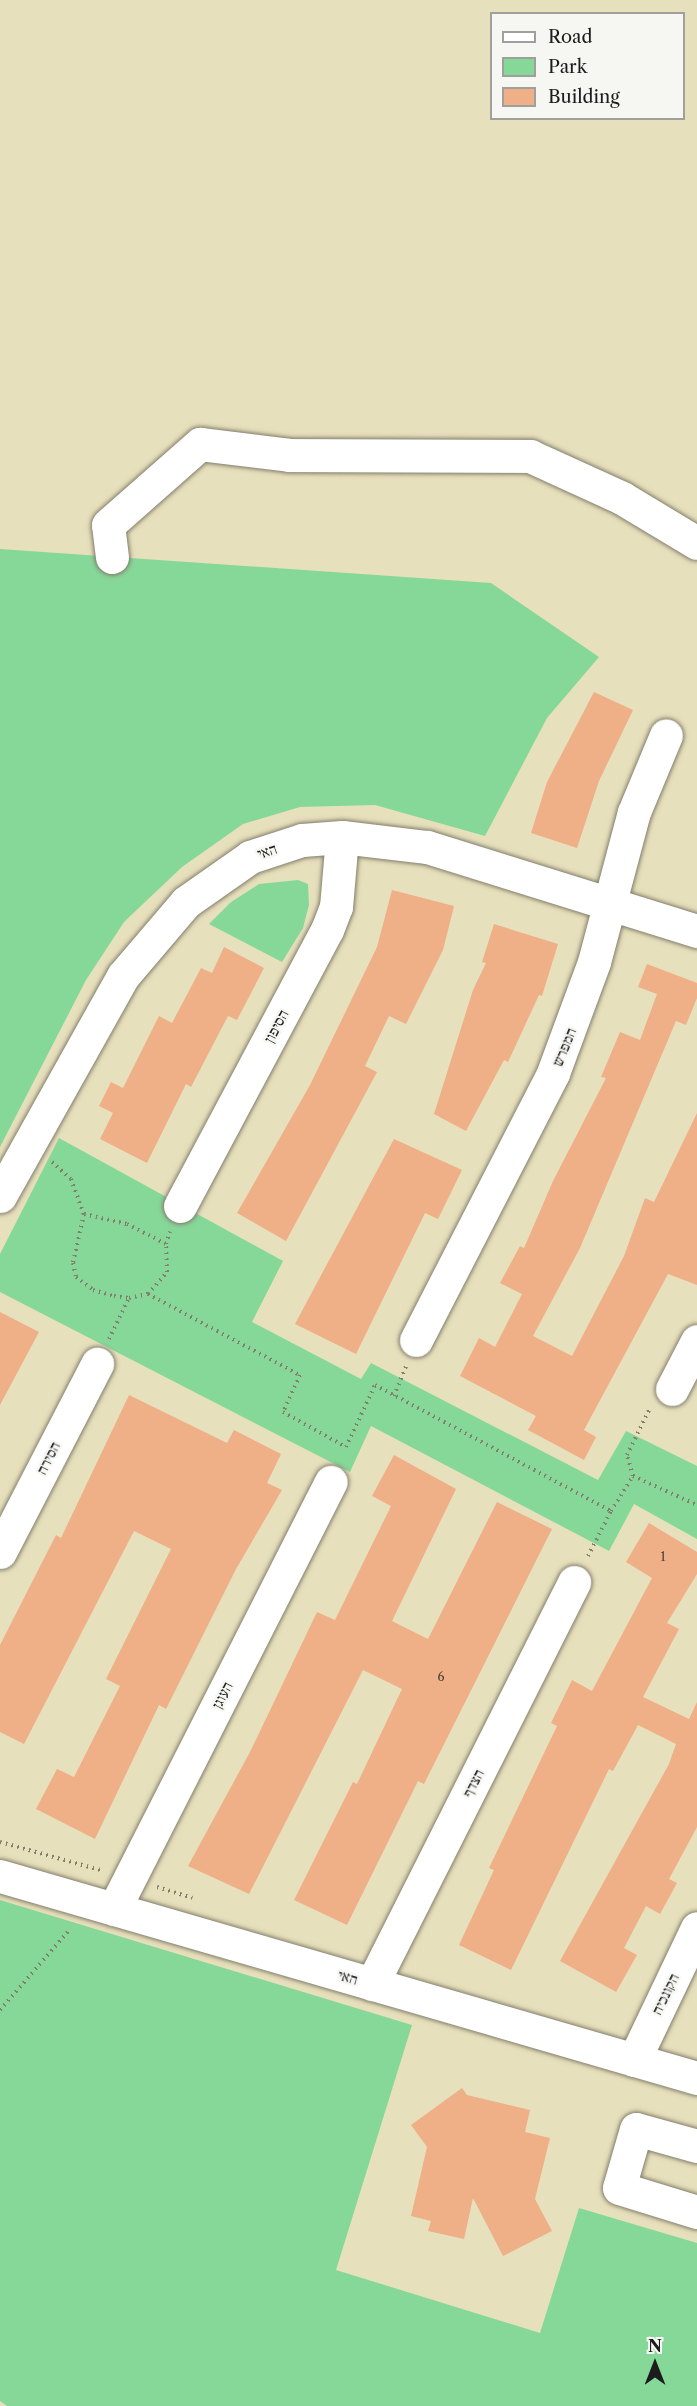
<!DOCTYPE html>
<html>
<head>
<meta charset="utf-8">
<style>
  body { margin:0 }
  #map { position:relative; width:697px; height:2406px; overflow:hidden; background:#e7e0bc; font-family:"Libre Caslon Text","Frank Ruhl Libre",serif }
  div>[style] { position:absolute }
  .green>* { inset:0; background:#86d899 }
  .building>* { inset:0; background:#efaf87 }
  .path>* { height:4px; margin-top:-2px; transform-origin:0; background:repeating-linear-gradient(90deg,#827e6c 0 1.5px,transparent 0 6px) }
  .roads { filter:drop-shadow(0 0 2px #827e6c) drop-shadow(0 0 2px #827e6c) }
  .minor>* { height:33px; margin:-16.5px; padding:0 16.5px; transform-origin:16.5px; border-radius:16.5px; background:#fff }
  span { translate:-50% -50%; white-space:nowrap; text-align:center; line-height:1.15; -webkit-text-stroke:4.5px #f6f6f2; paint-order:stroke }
  .number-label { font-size:12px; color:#514137 }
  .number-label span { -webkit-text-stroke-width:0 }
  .street-label { font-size:15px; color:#1c1c1c }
  .legend { position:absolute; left:490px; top:12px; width:195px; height:108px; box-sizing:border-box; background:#f6f6f2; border:2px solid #9f9f9c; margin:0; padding:8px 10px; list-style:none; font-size:18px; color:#1c1c1c }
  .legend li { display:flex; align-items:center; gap:12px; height:30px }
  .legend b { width:30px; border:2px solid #9f9f9c }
  .north { position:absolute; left:625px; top:2334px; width:60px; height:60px; -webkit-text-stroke:4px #f6f6f2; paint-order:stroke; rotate:0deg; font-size:16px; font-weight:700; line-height:24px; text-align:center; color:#1c1c1c }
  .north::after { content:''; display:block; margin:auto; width:21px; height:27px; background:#1c1c1c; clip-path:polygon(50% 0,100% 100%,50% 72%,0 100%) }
</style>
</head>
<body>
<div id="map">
  <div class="green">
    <i style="clip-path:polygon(0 549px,491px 583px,599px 657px,547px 718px,485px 836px,375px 805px,300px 807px,243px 824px,182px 867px,124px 922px,86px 980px,0 1147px)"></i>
    <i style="clip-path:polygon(298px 880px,308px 884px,309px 905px,303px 928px,282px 962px,209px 924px,231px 902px,259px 884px)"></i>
    <i style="clip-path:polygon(59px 1138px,283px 1261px,252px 1322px,361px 1379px,371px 1363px,598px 1480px,626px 1431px,697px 1466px,697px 1539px,634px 1504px,609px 1551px,371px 1426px,350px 1472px,0 1292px,0 1254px)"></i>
    <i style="clip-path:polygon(0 1900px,412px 2025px,336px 2270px,540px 2333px,579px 2208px,697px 2243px,697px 2406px,7px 2406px,0 2401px)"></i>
  </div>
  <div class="building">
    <i style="clip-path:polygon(594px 692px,633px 710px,599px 781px,577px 848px,531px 833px,547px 782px)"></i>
    <i style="clip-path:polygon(392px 890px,454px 906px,443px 950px,406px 1024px,389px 1016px,365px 1066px,377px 1072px,286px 1241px,237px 1213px,310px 1085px,377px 947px)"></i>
    <i style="clip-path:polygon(494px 924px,558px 944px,542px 996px,539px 995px,508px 1062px,504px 1060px,466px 1131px,434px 1114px,473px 990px,486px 963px,482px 962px)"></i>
    <i style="clip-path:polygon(224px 947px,264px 968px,237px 1020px,228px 1016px,191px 1087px,186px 1084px,147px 1163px,100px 1139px,113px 1113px,99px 1106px,111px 1082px,123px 1088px,159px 1016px,172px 1023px,201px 968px,212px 973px)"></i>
    <i style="clip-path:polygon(647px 964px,697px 983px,697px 998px,686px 1025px,676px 1021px,580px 1248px,533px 1336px,572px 1356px,624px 1256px,645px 1198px,654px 1202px,697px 1113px,697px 1285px,668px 1274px,584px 1430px,596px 1437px,584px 1460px,528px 1430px,536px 1416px,460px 1376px,479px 1338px,495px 1347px,522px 1294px,500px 1283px,520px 1246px,524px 1248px,553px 1181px,606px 1078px,601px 1077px,620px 1032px,640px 1040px,657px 994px,638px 987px)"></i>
    <i style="clip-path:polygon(394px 1139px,462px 1170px,438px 1219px,425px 1213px,356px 1354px,295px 1324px)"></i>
    <i style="clip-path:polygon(0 1312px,39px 1332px,0 1405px)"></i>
    <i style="clip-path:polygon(129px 1395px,227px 1443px,234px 1430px,281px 1454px,267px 1483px,282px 1490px,236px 1569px,166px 1709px,159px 1705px,95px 1839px,36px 1809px,57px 1769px,74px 1777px,120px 1686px,106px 1679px,171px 1549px,134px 1531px,24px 1744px,0 1732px,0 1645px,56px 1535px,61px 1538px)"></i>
    <i style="clip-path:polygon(394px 1455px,456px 1489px,392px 1621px,428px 1639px,497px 1502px,552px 1529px,424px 1784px,418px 1781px,347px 1925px,294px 1900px,353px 1782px,357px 1784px,402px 1689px,363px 1670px,249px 1894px,188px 1866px,250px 1752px,317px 1612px,335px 1620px,391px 1506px,372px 1496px)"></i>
    <i style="clip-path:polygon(649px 1523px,697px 1552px,697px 1574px,667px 1623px,679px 1629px,643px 1697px,689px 1719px,697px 1702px,697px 1827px,669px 1879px,677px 1883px,660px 1914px,646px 1906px,624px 1948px,637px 1955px,616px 1992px,560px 1961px,669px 1764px,676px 1744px,638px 1725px,613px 1771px,609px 1769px,511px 1970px,459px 1945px,494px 1870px,489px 1868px,557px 1726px,551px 1723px,572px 1680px,592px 1691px,652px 1578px,626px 1562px)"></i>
    <i style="clip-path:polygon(462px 2088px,467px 2095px,530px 2110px,525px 2132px,550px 2138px,535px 2199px,552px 2231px,503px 2256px,473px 2198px,464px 2239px,428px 2231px,431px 2221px,411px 2216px,427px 2147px,411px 2125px)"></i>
  </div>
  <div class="path">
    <i style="left:52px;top:1162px;width:25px;rotate:42deg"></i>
    <i style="left:71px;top:1179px;width:37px;rotate:70deg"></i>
    <i style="left:84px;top:1214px;width:50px;rotate:102.7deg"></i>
    <i style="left:73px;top:1263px;width:14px;rotate:78deg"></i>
    <i style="left:76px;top:1277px;width:21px;rotate:37deg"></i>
    <i style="left:93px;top:1290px;width:22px;rotate:16deg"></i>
    <i style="left:114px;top:1296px;width:15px;rotate:8deg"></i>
    <i style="left:129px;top:1298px;width:19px;rotate:-12deg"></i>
    <i style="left:148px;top:1294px;width:172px;rotate:28.1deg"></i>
    <i style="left:300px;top:1375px;width:41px;rotate:114.7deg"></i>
    <i style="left:283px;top:1412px;width:72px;rotate:29.1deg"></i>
    <i style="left:346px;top:1447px;width:68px;rotate:-64.9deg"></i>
    <i style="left:375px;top:1385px;width:268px;rotate:28.1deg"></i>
    <i style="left:611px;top:1511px;width:41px;rotate:-57.8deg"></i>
    <i style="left:633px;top:1476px;width:70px;rotate:24.4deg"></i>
    <i style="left:84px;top:1214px;width:44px;rotate:13.1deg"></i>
    <i style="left:127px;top:1224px;width:44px;rotate:27.1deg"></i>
    <i style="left:148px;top:1294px;width:29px;rotate:-49deg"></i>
    <i style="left:167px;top:1272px;width:28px;rotate:-92deg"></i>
    <i style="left:166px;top:1244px;width:13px;rotate:-72deg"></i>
    <i style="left:109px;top:1339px;width:46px;rotate:-64deg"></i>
    <i style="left:394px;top:1396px;width:32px;rotate:-68deg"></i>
    <i style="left:633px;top:1476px;width:22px;rotate:-106deg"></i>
    <i style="left:627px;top:1455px;width:52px;rotate:-63.9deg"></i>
    <i style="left:588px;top:1556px;width:51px;rotate:-62.9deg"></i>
    <i style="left:0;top:1842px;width:104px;rotate:15.6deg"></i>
    <i style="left:157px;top:1887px;width:37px;rotate:17deg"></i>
    <i style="left:0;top:2010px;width:108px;rotate:-49.1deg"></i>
  </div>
  <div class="roads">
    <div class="minor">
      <i style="left:112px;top:557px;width:32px;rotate:-97deg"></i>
      <i style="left:108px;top:525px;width:123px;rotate:-41.4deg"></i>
      <i style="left:200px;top:444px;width:90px;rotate:7deg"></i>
      <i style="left:289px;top:455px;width:241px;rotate:0.2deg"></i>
      <i style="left:530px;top:456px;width:101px;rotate:24.5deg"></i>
      <i style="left:622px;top:498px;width:87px;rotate:31deg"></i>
      <i style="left:0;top:1196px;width:252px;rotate:-60.8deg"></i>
      <i style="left:123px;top:976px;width:97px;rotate:-49.6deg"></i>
      <i style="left:186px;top:902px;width:78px;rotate:-35.1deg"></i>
      <i style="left:250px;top:857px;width:55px;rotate:-18.1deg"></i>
      <i style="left:302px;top:840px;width:40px;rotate:-4.3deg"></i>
      <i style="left:342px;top:837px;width:86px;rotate:6.7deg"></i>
      <i style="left:427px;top:847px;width:283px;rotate:17.3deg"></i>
      <i style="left:180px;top:1206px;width:313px;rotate:-62deg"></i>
      <i style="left:327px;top:930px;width:25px;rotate:-69deg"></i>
      <i style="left:336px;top:907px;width:70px;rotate:-85.1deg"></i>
      <i style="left:416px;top:1340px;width:300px;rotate:-62.8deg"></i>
      <i style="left:553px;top:1073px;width:118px;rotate:-69.7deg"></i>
      <i style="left:594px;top:962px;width:155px;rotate:-75.1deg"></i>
      <i style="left:634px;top:812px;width:83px;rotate:-67.4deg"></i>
      <i style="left:672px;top:1389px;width:54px;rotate:-62.5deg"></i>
      <i style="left:0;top:1552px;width:212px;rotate:-62.7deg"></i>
      <i style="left:0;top:1876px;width:726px;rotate:16.16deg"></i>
      <i style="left:114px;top:1909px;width:479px;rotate:-63.1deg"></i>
      <i style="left:372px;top:1984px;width:450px;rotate:-63.3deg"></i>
      <i style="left:634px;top:2060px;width:146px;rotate:-64.5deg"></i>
      <i style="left:697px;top:2146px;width:63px;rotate:-164.4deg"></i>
      <i style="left:636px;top:2129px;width:61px;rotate:106.1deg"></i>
      <i style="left:619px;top:2188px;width:82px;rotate:17.1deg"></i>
    </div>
  </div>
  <div class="number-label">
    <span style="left:663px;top:1557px">1</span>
    <span style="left:441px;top:1677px">6</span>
  </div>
  <div class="street-label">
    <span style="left:267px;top:851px;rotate:-18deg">האי</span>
    <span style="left:276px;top:1026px;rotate:-62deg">הסיפון</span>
    <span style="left:564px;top:1047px;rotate:-68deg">המפרש</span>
    <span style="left:48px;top:1458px;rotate:-63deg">הסירה</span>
    <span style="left:222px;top:1695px;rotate:-63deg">העוגן</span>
    <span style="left:473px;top:1783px;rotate:-63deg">הצדף</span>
    <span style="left:348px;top:1977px;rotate:16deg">האי</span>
    <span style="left:665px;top:1994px;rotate:-64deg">הקונכיה</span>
  </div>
  <ul class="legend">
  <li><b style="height:8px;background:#fff"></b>Road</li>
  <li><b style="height:16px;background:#86d899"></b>Park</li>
  <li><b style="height:16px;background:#efaf87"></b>Building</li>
  </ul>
  <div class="north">N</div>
</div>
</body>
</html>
